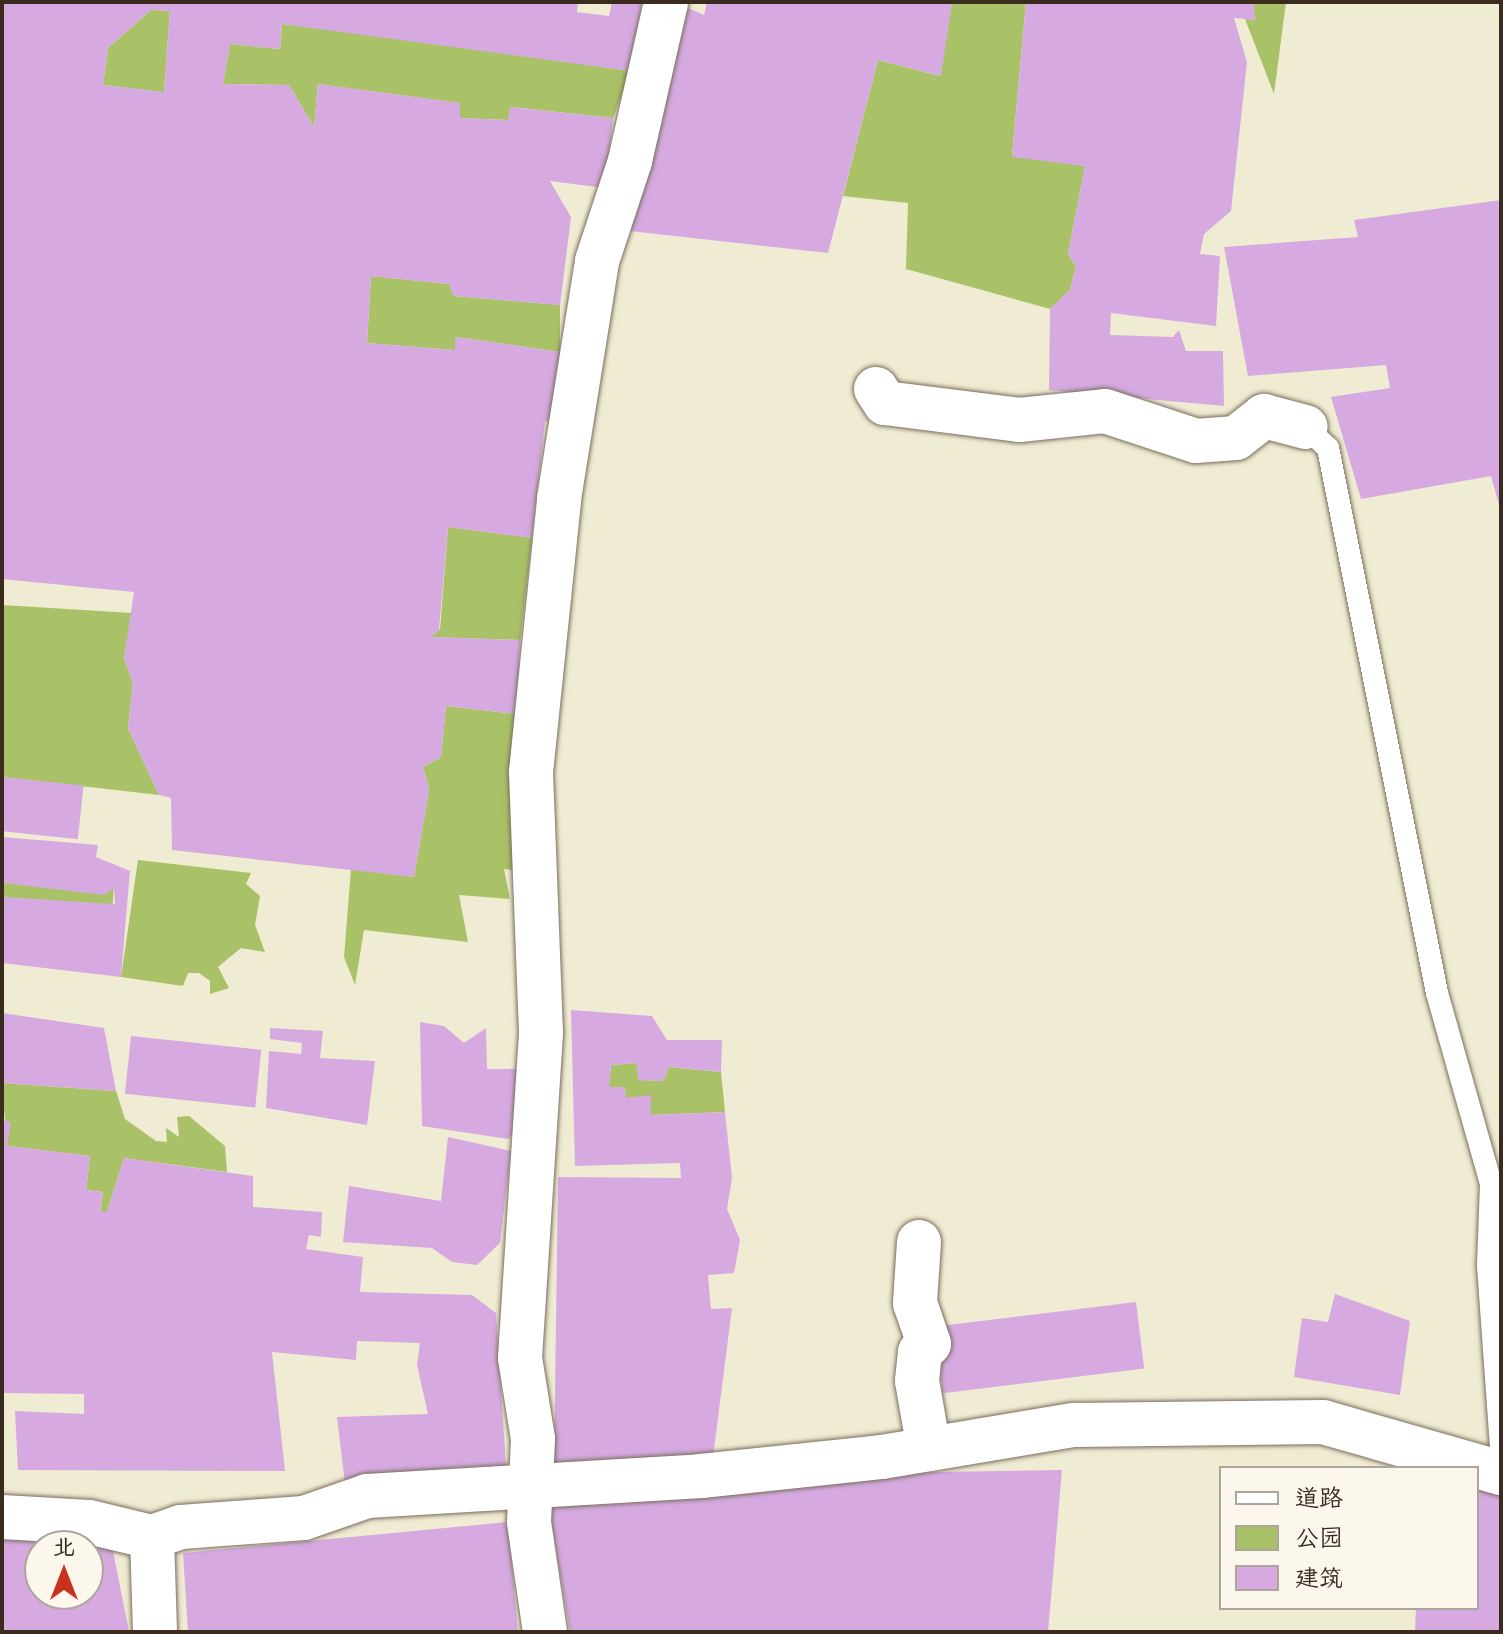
<!DOCTYPE html>
<html>
<head>
<meta charset="utf-8">
<style>
  body { margin:0 }
  #map { position:relative; width:1503px; height:1634px; overflow:hidden; background:#f0ebd3; font-family:Mynerve,"LXGW WenKai TC",sans-serif }
  div>[style] { position:absolute }
  .green>* { inset:0; background:#a9c267; transform-origin:0 0 }
  .building>* { inset:0; background:#d6aae1; transform-origin:0 0 }
  .roads { filter:drop-shadow(0 0 2px #7a6e5d) drop-shadow(0 0 2px #7a6e5d) }
  .service>* { height:22px; margin:-11px; padding:0 11px; transform-origin:11px; border-radius:11px; background:#fff }
  .minor>* { height:44px; margin:-22px; padding:0 22px; transform-origin:22px; border-radius:22px; background:#fff }
  span { translate:-50% -50%; white-space:nowrap; text-align:center; line-height:1.15; -webkit-text-stroke:6px #fbf7ec; paint-order:stroke }
  .frame { position:absolute; inset:0; border:4px solid #3b2a1e; pointer-events:none }
  .legend { position:absolute; left:1219px; top:1466px; width:260px; height:144px; box-sizing:border-box; background:#fbf7ec; border:2px solid #aea59a; margin:0; padding:10px 14px; list-style:none; font-size:24px; color:#3b2a1e }
  .legend li { display:flex; align-items:center; gap:16px; height:40px }
  .legend b { width:40px; border:2px solid #aea59a }
  .north { position:absolute; left:24px; top:1530px; width:80px; height:80px; box-sizing:border-box; background:#fbf7ec; border:2px solid #aea59a; border-radius:50%; rotate:0deg; font-size:22px; font-weight:700; line-height:32px; text-align:center; color:#3b2a1e }
  .north::after { content:''; display:block; margin:auto; width:28px; height:36px; background:#c8321e; clip-path:polygon(50% 0,100% 100%,50% 72%,0 100%) }
</style>
</head>
<body>
<div id="map">
  <div class="green">
    <i style="clip-path:polygon(952px 2px,1026px 2px,1012px 156px,1085px 166px,1068px 254px,1076px 266px,1070px 290px,1050px 309px,906px 269px,908px 203px,843px 196px,878px 60px,940px 76px)"></i>
    <i style="clip-path:polygon(1253px 2px,1286px 2px,1274px 94px,1245px 19px,1255px 20px)"></i>
    <i style="clip-path:polygon(151px 10px,170px 11px,164px 92px,103px 85px,108px 48px)"></i>
    <i style="clip-path:polygon(282px 24px,337px 29px,631px 71px,613px 118px,511px 107px,508px 120px,460px 118px,459px 103px,318px 84px,314px 127px,289px 85px,223px 84px,230px 44px,280px 49px)"></i>
    <i style="clip-path:polygon(371px 276px,449px 284px,454px 296px,560px 305px,560px 352px,455px 337px,455px 350px,367px 343px)"></i>
    <i style="clip-path:polygon(448px 527px,532px 538px,520px 640px,431px 637px,440px 629px)"></i>
    <i style="clip-path:polygon(2px 605px,132px 613px,124px 658px,133px 683px,128px 728px,159px 795px,2px 777px)"></i>
    <i style="clip-path:polygon(446px 706px,517px 714px,525px 872px,504px 869px,510px 899px,459px 895px,468px 942px,364px 930px,355px 985px,344px 957px,351px 869px,414px 877px,429px 790px,423px 767px,441px 757px)"></i>
    <i style="clip-path:polygon(138px 860px,251px 873px,246px 884px,260px 896px,255px 925px,265px 952px,241px 948px,218px 967px,229px 988px,210px 994px,210px 981px,199px 973px,188px 973px,183px 986px,121px 977px)"></i>
    <i style="left:2px;top:881px;width:112px;height:16px;rotate:4deg"></i>
    <i style="clip-path:polygon(637px 1063px,639px 1080px,663px 1081px,669px 1067px,721px 1072px,725px 1112px,651px 1115px,651px 1096px,626px 1098px,624px 1087px,609px 1087px,611px 1065px)"></i>
    <i style="clip-path:polygon(2px 1083px,116px 1091px,125px 1119px,156px 1141px,167px 1142px,166px 1128px,179px 1137px,177px 1117px,189px 1116px,225px 1146px,227px 1172px,124px 1158px,107px 1212px,100px 1212px,103px 1192px,86px 1190px,90px 1156px,7px 1146px)"></i>
  </div>
  <div class="building">
    <i style="clip-path:polygon(evenodd,2px 2px,578px 2px,577px 12px,609px 16px,612px 2px,642px 2px,631px 71px,282px 24px,280px 49px,230px 44px,223px 84px,289px 85px,314px 127px,318px 84px,460px 103px,460px 118px,508px 120px,510px 107px,613px 118px,605px 188px,550px 181px,571px 217px,560px 305px,454px 296px,449px 284px,371px 276px,367px 343px,455px 350px,455px 337px,560px 352px,557px 422px,545px 421px,532px 538px,448px 527px,439px 630px,431px 637px,520px 640px,517px 714px,446px 706px,441px 757px,423px 767px,429px 790px,414px 877px,172px 850px,171px 798px,159px 795px,128px 728px,133px 683px,124px 658px,134px 592px,2px 579px,2px 2px,151px 10px,170px 11px,164px 92px,103px 85px,108px 48px,151px 10px)"></i>
    <i style="clip-path:polygon(707px 2px,952px 2px,941px 76px,878px 60px,828px 253px,621px 230px,688px 8px,704px 15px)"></i>
    <i style="clip-path:polygon(1026px 2px,1253px 2px,1255px 20px,1234px 18px,1247px 62px,1231px 211px,1204px 234px,1200px 254px,1220px 256px,1216px 326px,1111px 313px,1110px 335px,1173px 337px,1179px 330px,1186px 351px,1223px 351px,1224px 406px,1049px 390px,1050px 309px,1070px 290px,1076px 266px,1068px 254px,1085px 166px,1012px 157px)"></i>
    <i style="clip-path:polygon(1501px 200px,1501px 512px,1491px 476px,1361px 499px,1331px 397px,1390px 388px,1386px 365px,1248px 376px,1224px 247px,1358px 237px,1354px 220px)"></i>
    <i style="left:2px;top:777px;width:82px;height:54px;rotate:6deg"></i>
    <i style="clip-path:polygon(2px 837px,98px 845px,96px 857px,130px 871px,121px 977px,2px 963px,2px 897px,115px 904px,114px 888px,104px 895px,4px 883px)"></i>
    <i style="clip-path:polygon(571px 1010px,652px 1016px,667px 1040px,722px 1040px,721px 1072px,669px 1067px,663px 1081px,638px 1080px,637px 1063px,611px 1065px,609px 1087px,624px 1087px,626px 1098px,651px 1095px,651px 1115px,725px 1112px,732px 1178px,727px 1209px,740px 1240px,734px 1273px,708px 1275px,711px 1309px,732px 1308px,713px 1457px,554px 1470px,558px 1177px,681px 1178px,680px 1163px,575px 1166px)"></i>
    <i style="clip-path:polygon(2px 1013px,104px 1028px,116px 1091px,2px 1083px)"></i>
    <i style="clip-path:polygon(420px 1022px,444px 1026px,464px 1043px,486px 1028px,487px 1069px,529px 1069px,531px 1117px,508px 1139px,422px 1126px)"></i>
    <i style="clip-path:polygon(270px 1028px,323px 1031px,320px 1058px,375px 1061px,367px 1125px,266px 1108px,269px 1051px,301px 1054px,302px 1043px,270px 1039px)"></i>
    <i style="left:131px;top:1036px;width:131px;height:58px;rotate:6deg"></i>
    <i style="clip-path:polygon(2px 1120px,11px 1122px,7px 1146px,90px 1156px,86px 1190px,103px 1192px,100px 1211px,107px 1212px,124px 1158px,253px 1176px,253px 1207px,322px 1212px,321px 1237px,309px 1235px,306px 1249px,363px 1257px,360px 1292px,472px 1295px,496px 1313px,506px 1466px,346px 1492px,337px 1417px,428px 1414px,417px 1365px,420px 1343px,357px 1341px,356px 1360px,272px 1352px,285px 1471px,18px 1470px,15px 1411px,84px 1414px,84px 1394px,2px 1393px)"></i>
    <i style="clip-path:polygon(448px 1137px,511px 1151px,500px 1243px,477px 1265px,452px 1262px,432px 1248px,343px 1242px,349px 1186px,441px 1201px)"></i>
    <i style="clip-path:polygon(1335px 1294px,1410px 1321px,1400px 1395px,1294px 1377px,1302px 1318px,1328px 1322px)"></i>
    <i style="left:1136px;top:1302px;width:67px;height:203px;rotate:83deg"></i>
    <i style="clip-path:polygon(1062px 1470px,1048px 1632px,570px 1632px,547px 1496px,807px 1474px)"></i>
    <i style="clip-path:polygon(1477px 1483px,1501px 1488px,1501px 1632px,1415px 1632px,1416px 1608px,1477px 1608px)"></i>
    <i style="clip-path:polygon(508px 1522px,518px 1632px,188px 1632px,183px 1553px)"></i>
    <i style="clip-path:polygon(evenodd,2px 1538px,111px 1541px,129px 1632px,2px 1632px,2px 1538px,40px 1546px,88px 1546px,88px 1594px,40px 1594px,40px 1546px)"></i>
  </div>
  <div class="roads">
    <div class="service">
      <i style="left:1306px;top:427px;width:30px;rotate:44deg"></i>
      <i style="left:1328px;top:448px;width:556px;rotate:78.69deg"></i>
      <i style="left:1437px;top:993px;width:198px;rotate:74.2deg"></i>
      <i style="left:1491px;top:1184px;width:82px;rotate:92.1deg"></i>
      <i style="left:1488px;top:1266px;width:180px;rotate:85.9deg"></i>
    </div>
    <div class="minor">
      <i style="left:876px;top:389px;width:17px;rotate:57deg"></i>
      <i style="left:885px;top:403px;width:135px;rotate:7.2deg"></i>
      <i style="left:1019px;top:420px;width:86px;rotate:-6deg"></i>
      <i style="left:1105px;top:411px;width:96px;rotate:18.2deg"></i>
      <i style="left:1196px;top:441px;width:40px;rotate:-4.3deg"></i>
      <i style="left:1236px;top:438px;width:36px;rotate:-38deg"></i>
      <i style="left:1264px;top:416px;width:43px;rotate:14.7deg"></i>
      <i style="left:919px;top:1242px;width:61px;rotate:93.8deg"></i>
      <i style="left:915px;top:1303px;width:43px;rotate:71.1deg"></i>
      <i style="left:929px;top:1344px;width:12px;rotate:138deg"></i>
      <i style="left:920px;top:1352px;width:29px;rotate:96deg"></i>
      <i style="left:917px;top:1381px;width:69px;rotate:80deg"></i>
      <i style="left:2px;top:1517px;width:87px;rotate:3.3deg"></i>
      <i style="left:89px;top:1522px;width:65px;rotate:13.4deg"></i>
      <i style="left:155px;top:1632px;width:95px;rotate:-91.8deg"></i>
      <i style="left:152px;top:1537px;width:31px;rotate:-19deg"></i>
      <i style="left:181px;top:1527px;width:123px;rotate:-4.2deg"></i>
      <i style="left:304px;top:1518px;width:67px;rotate:-19.2deg"></i>
      <i style="left:367px;top:1496px;width:335px;rotate:-3.4deg"></i>
      <i style="left:701px;top:1476px;width:182px;rotate:-6deg"></i>
      <i style="left:882px;top:1457px;width:195px;rotate:-9.5deg"></i>
      <i style="left:1074px;top:1425px;width:249px;rotate:-0.7deg"></i>
      <i style="left:1323px;top:1422px;width:185px;rotate:16deg"></i>
      <i style="left:545px;top:1632px;width:111px;rotate:-98.3deg"></i>
      <i style="left:529px;top:1522px;width:83px;rotate:-87.2deg"></i>
      <i style="left:533px;top:1439px;width:82px;rotate:-99.1deg"></i>
      <i style="left:520px;top:1358px;width:326px;rotate:-86.3deg"></i>
      <i style="left:541px;top:1033px;width:261px;rotate:-92.2deg"></i>
      <i style="left:531px;top:772px;width:274px;rotate:-84.1deg"></i>
      <i style="left:559px;top:499px;width:241px;rotate:-80.9deg"></i>
      <i style="left:597px;top:261px;width:105px;rotate:-71.7deg"></i>
      <i style="left:630px;top:161px;width:163px;rotate:-77.2deg"></i>
    </div>
  </div>
  <div class="frame"></div>
  <ul class="legend">
  <li><b style="height:10px;background:#fff"></b>道路</li>
  <li><b style="height:22px;background:#a9c267"></b>公园</li>
  <li><b style="height:22px;background:#d6aae1"></b>建筑</li>
  </ul>
  <div class="north">北</div>
</div>
</body>
</html>
